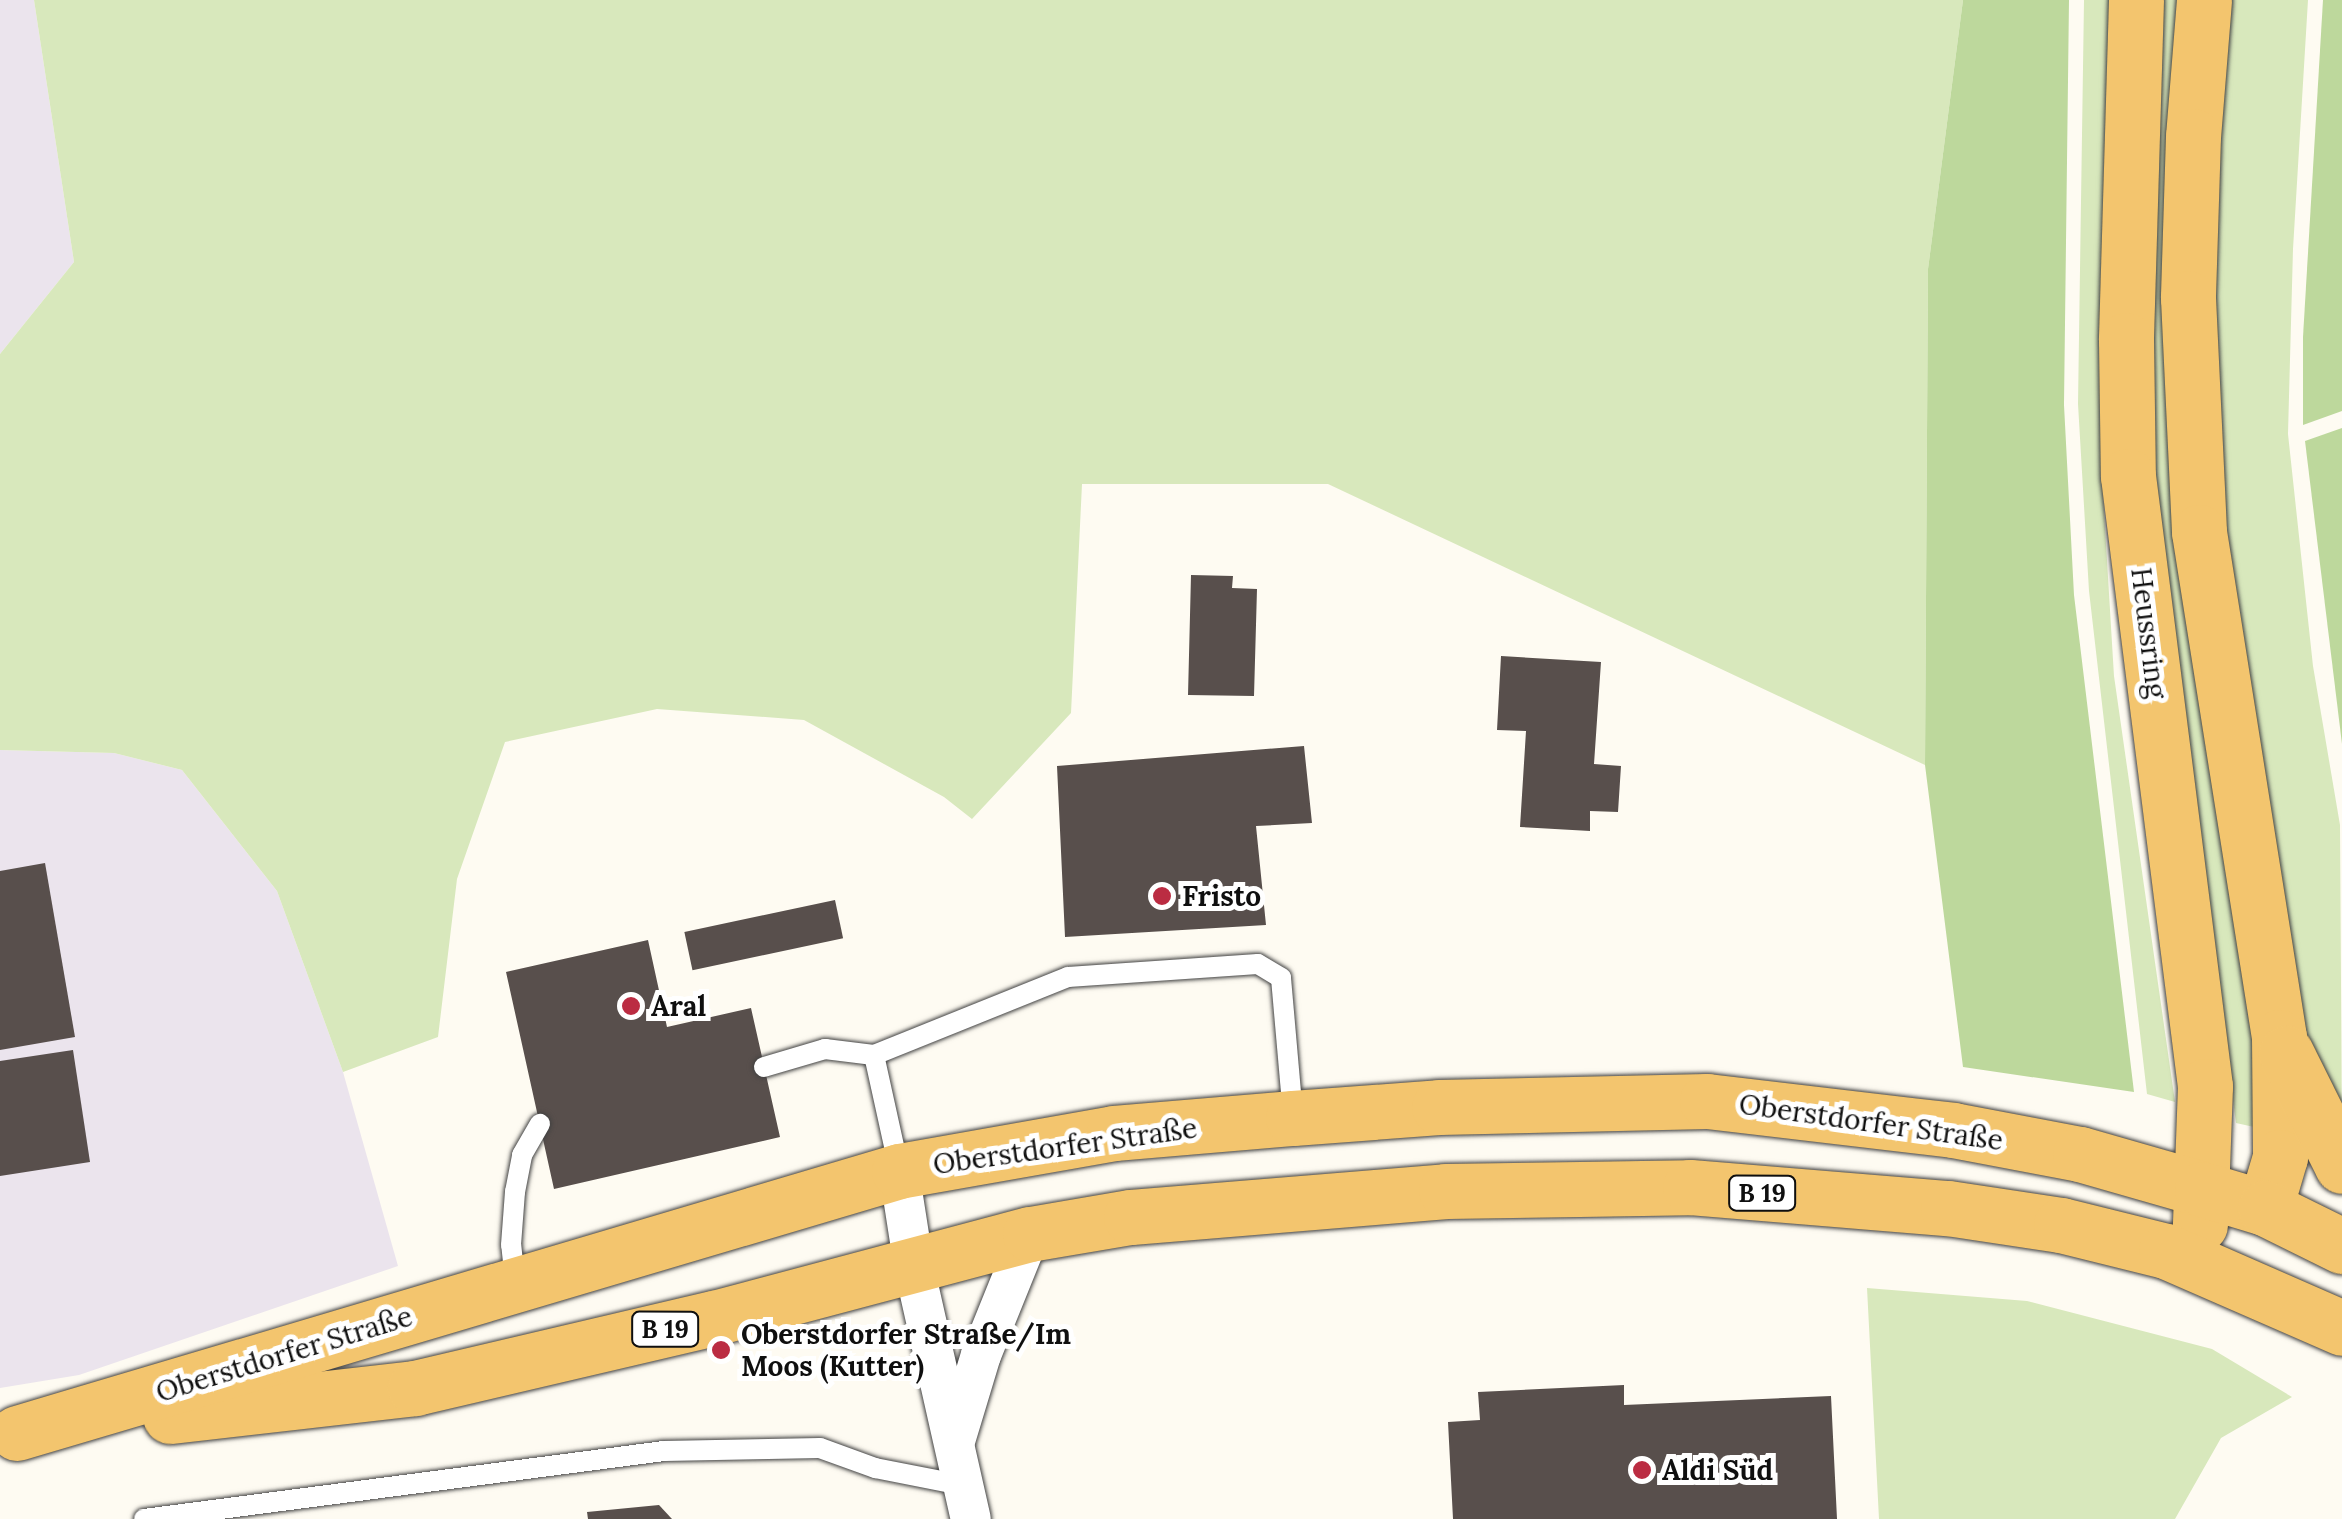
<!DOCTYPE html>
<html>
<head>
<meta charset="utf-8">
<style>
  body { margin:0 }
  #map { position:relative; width:2342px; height:1519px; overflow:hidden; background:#fefbf2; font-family:Lora,serif }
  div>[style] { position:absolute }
  .industrial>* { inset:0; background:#ebe4ed }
  .green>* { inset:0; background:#d8e8bc }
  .forest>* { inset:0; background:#bdd89c }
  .building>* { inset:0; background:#584f4c; transform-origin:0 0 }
  .roads { filter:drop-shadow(0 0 2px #424242) drop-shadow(0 0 2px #424242) }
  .lane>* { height:20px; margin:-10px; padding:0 10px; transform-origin:10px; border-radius:10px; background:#fff }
  .street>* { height:40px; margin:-20px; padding:0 20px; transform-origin:20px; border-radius:20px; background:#fff }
  .primary>* { height:55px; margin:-27.5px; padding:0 27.5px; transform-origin:27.5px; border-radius:27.5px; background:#f3c56e }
  .dots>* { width:28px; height:28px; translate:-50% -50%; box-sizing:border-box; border:5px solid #fff; border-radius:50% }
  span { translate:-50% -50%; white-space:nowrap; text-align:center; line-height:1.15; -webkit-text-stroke:10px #fff; paint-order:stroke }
  .shield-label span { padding:2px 8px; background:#fff; border:2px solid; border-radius:8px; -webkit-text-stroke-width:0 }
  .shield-label { font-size:25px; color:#0f0f0f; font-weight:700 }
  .street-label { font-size:28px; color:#0f0f0f }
  .poi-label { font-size:28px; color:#0f0f0f; font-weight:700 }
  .left { translate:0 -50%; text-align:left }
</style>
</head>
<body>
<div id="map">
  <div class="industrial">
    <i style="clip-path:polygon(0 0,34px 0,74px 262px,0 354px)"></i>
    <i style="clip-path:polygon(0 750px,114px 753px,182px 770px,277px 891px,343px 1072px,398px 1266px,79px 1375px,0 1388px)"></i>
  </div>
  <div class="green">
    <i style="clip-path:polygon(34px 0,1963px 0,1928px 269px,1925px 765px,1328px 484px,1082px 484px,1071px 713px,972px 819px,944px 797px,804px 720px,657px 709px,505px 742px,457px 879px,438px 1037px,343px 1072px,277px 891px,182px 770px,114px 753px,0 750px,0 354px,74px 262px)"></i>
    <i style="clip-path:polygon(2084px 0,2114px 0,2102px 478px,2114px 676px,2175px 1102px,2147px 1094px,2089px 591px,2078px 404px)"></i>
    <i style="clip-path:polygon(2160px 0,2185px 0,2243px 952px,2263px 1129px,2236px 1123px,2153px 475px,2149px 343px)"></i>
    <i style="clip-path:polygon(2224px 0,2308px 0,2293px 249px,2288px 434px,2313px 666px,2340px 825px,2342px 1135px,2304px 1034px,2225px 532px,2211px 301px)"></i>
    <i style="clip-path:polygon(1867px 1288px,2027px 1301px,2212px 1349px,2292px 1397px,2221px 1438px,2175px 1519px,1879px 1519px)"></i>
  </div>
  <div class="forest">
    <i style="clip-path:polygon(1963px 0,2069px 0,2064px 405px,2074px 595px,2134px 1092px,1963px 1067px,1925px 765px,1928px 269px)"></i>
    <i style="clip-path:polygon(2323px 0,2342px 0,2342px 411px,2303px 425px,2303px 337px)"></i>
    <i style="clip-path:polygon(2342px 428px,2342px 744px,2305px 441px)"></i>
  </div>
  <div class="building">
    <i style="clip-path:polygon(1191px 575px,1233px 576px,1232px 588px,1257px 589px,1254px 696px,1188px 695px)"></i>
    <i style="clip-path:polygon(1501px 656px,1601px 662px,1594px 764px,1621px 766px,1618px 812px,1590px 811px,1590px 831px,1520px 827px,1526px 731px,1497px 730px)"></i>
    <i style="clip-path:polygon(1304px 746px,1312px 823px,1256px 826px,1266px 925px,1065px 937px,1057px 766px)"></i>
    <i style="clip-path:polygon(45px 863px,75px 1037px,0 1050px,0 871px)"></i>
    <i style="left:835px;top:900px;width:39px;height:154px;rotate:78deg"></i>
    <i style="clip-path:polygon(648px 940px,667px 1027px,751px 1008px,780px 1137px,554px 1189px,506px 972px)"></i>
    <i style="clip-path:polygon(73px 1050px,90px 1162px,0 1176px,0 1061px)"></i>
    <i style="clip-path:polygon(1624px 1385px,1624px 1405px,1831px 1396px,1837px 1519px,1453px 1519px,1448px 1422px,1480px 1420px,1478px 1392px)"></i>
    <i style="clip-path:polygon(659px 1505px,672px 1519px,588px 1519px,587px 1512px)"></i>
  </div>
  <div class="roads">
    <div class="lane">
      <i style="left:874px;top:1055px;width:209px;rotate:-21.9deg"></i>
      <i style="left:1068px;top:977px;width:190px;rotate:-3.9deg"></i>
      <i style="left:1258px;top:964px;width:27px;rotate:31deg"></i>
      <i style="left:1281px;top:978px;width:139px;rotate:85deg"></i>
      <i style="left:764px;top:1067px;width:64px;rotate:-16.4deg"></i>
      <i style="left:825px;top:1049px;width:49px;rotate:7deg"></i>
      <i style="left:874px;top:1055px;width:117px;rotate:77.6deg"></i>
      <i style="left:515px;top:1281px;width:36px;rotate:-96deg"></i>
      <i style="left:511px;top:1245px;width:53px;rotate:-85.7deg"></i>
      <i style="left:515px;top:1192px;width:38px;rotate:-79deg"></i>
      <i style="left:522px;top:1155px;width:36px;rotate:-60deg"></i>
      <i style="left:144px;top:1519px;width:524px;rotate:-7.45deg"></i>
      <i style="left:664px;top:1451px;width:156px;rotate:-1.1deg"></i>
      <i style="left:820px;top:1448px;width:59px;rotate:20deg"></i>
      <i style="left:875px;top:1468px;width:89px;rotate:11.1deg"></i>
    </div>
    <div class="street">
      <i style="left:899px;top:1171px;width:97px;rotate:81.1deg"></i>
      <i style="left:914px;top:1267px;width:258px;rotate:77.3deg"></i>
      <i style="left:955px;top:1441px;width:90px;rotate:-73.2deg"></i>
      <i style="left:981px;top:1355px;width:131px;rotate:-68deg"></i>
    </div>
    <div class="primary">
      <i style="left:2136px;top:0;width:340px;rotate:91.7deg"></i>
      <i style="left:2126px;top:340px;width:136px;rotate:89.2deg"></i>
      <i style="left:2128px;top:476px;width:615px;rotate:82.81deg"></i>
      <i style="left:2205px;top:1086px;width:139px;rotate:92.1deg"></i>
      <i style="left:2204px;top:0;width:136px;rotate:94.6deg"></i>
      <i style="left:2193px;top:136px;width:162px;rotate:91.8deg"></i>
      <i style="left:2188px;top:298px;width:234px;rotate:87.3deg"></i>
      <i style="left:2199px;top:532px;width:511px;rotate:81deg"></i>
      <i style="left:2279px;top:1037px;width:120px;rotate:89.5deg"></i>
      <i style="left:2280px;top:1157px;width:53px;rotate:106.4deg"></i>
      <i style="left:2286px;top:1053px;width:126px;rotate:63.6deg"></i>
      <i style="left:170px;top:1416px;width:247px;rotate:-6.5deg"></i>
      <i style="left:415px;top:1388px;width:307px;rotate:-13.2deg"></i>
      <i style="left:714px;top:1318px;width:327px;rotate:-14.9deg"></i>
      <i style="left:1030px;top:1234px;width:102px;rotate:-9.6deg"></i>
      <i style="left:1131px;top:1217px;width:316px;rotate:-4.7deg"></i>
      <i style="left:1446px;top:1191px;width:244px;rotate:-0.9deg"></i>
      <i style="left:1690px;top:1187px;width:259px;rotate:4.7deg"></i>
      <i style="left:1948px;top:1208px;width:114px;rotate:8.6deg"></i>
      <i style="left:2061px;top:1225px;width:108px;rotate:13.9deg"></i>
      <i style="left:2166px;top:1251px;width:192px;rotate:23.6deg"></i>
      <i style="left:17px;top:1433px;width:920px;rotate:-16.54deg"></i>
      <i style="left:899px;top:1171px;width:218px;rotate:-10deg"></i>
      <i style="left:1114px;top:1133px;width:180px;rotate:-4.8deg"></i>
      <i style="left:1293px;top:1118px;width:146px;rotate:-4.3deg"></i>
      <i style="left:1439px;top:1107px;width:268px;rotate:-1.3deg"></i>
      <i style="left:1707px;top:1101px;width:248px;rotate:6.7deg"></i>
      <i style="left:1953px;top:1130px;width:129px;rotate:10.7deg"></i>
      <i style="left:2080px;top:1154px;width:127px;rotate:16deg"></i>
      <i style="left:2202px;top:1189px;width:66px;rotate:16.8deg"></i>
      <i style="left:2265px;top:1208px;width:86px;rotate:26.3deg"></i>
    </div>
  </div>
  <div class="dots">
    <i style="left:1162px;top:896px;background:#bb2c42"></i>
    <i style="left:631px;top:1006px;background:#bb2c42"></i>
    <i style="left:721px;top:1350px;background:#bb2c42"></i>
    <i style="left:1642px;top:1470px;background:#bb2c42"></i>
  </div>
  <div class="shield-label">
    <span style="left:1762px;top:1193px">B 19</span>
    <span style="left:665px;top:1329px">B 19</span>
  </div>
  <div class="street-label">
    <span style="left:2149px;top:633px;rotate:83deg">Heussring</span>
    <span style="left:1871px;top:1122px;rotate:8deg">Oberstdorfer Straße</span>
    <span style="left:1065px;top:1146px;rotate:-8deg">Oberstdorfer Straße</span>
    <span style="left:284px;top:1354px;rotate:-17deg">Oberstdorfer Straße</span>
  </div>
  <div class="poi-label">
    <span class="left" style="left:1182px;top:896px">Fristo</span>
    <span class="left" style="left:651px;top:1006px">Aral</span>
    <span class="left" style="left:741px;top:1350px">Oberstdorfer Straße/Im<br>Moos (Kutter)</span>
    <span class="left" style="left:1662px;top:1470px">Aldi Süd</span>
  </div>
</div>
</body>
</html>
